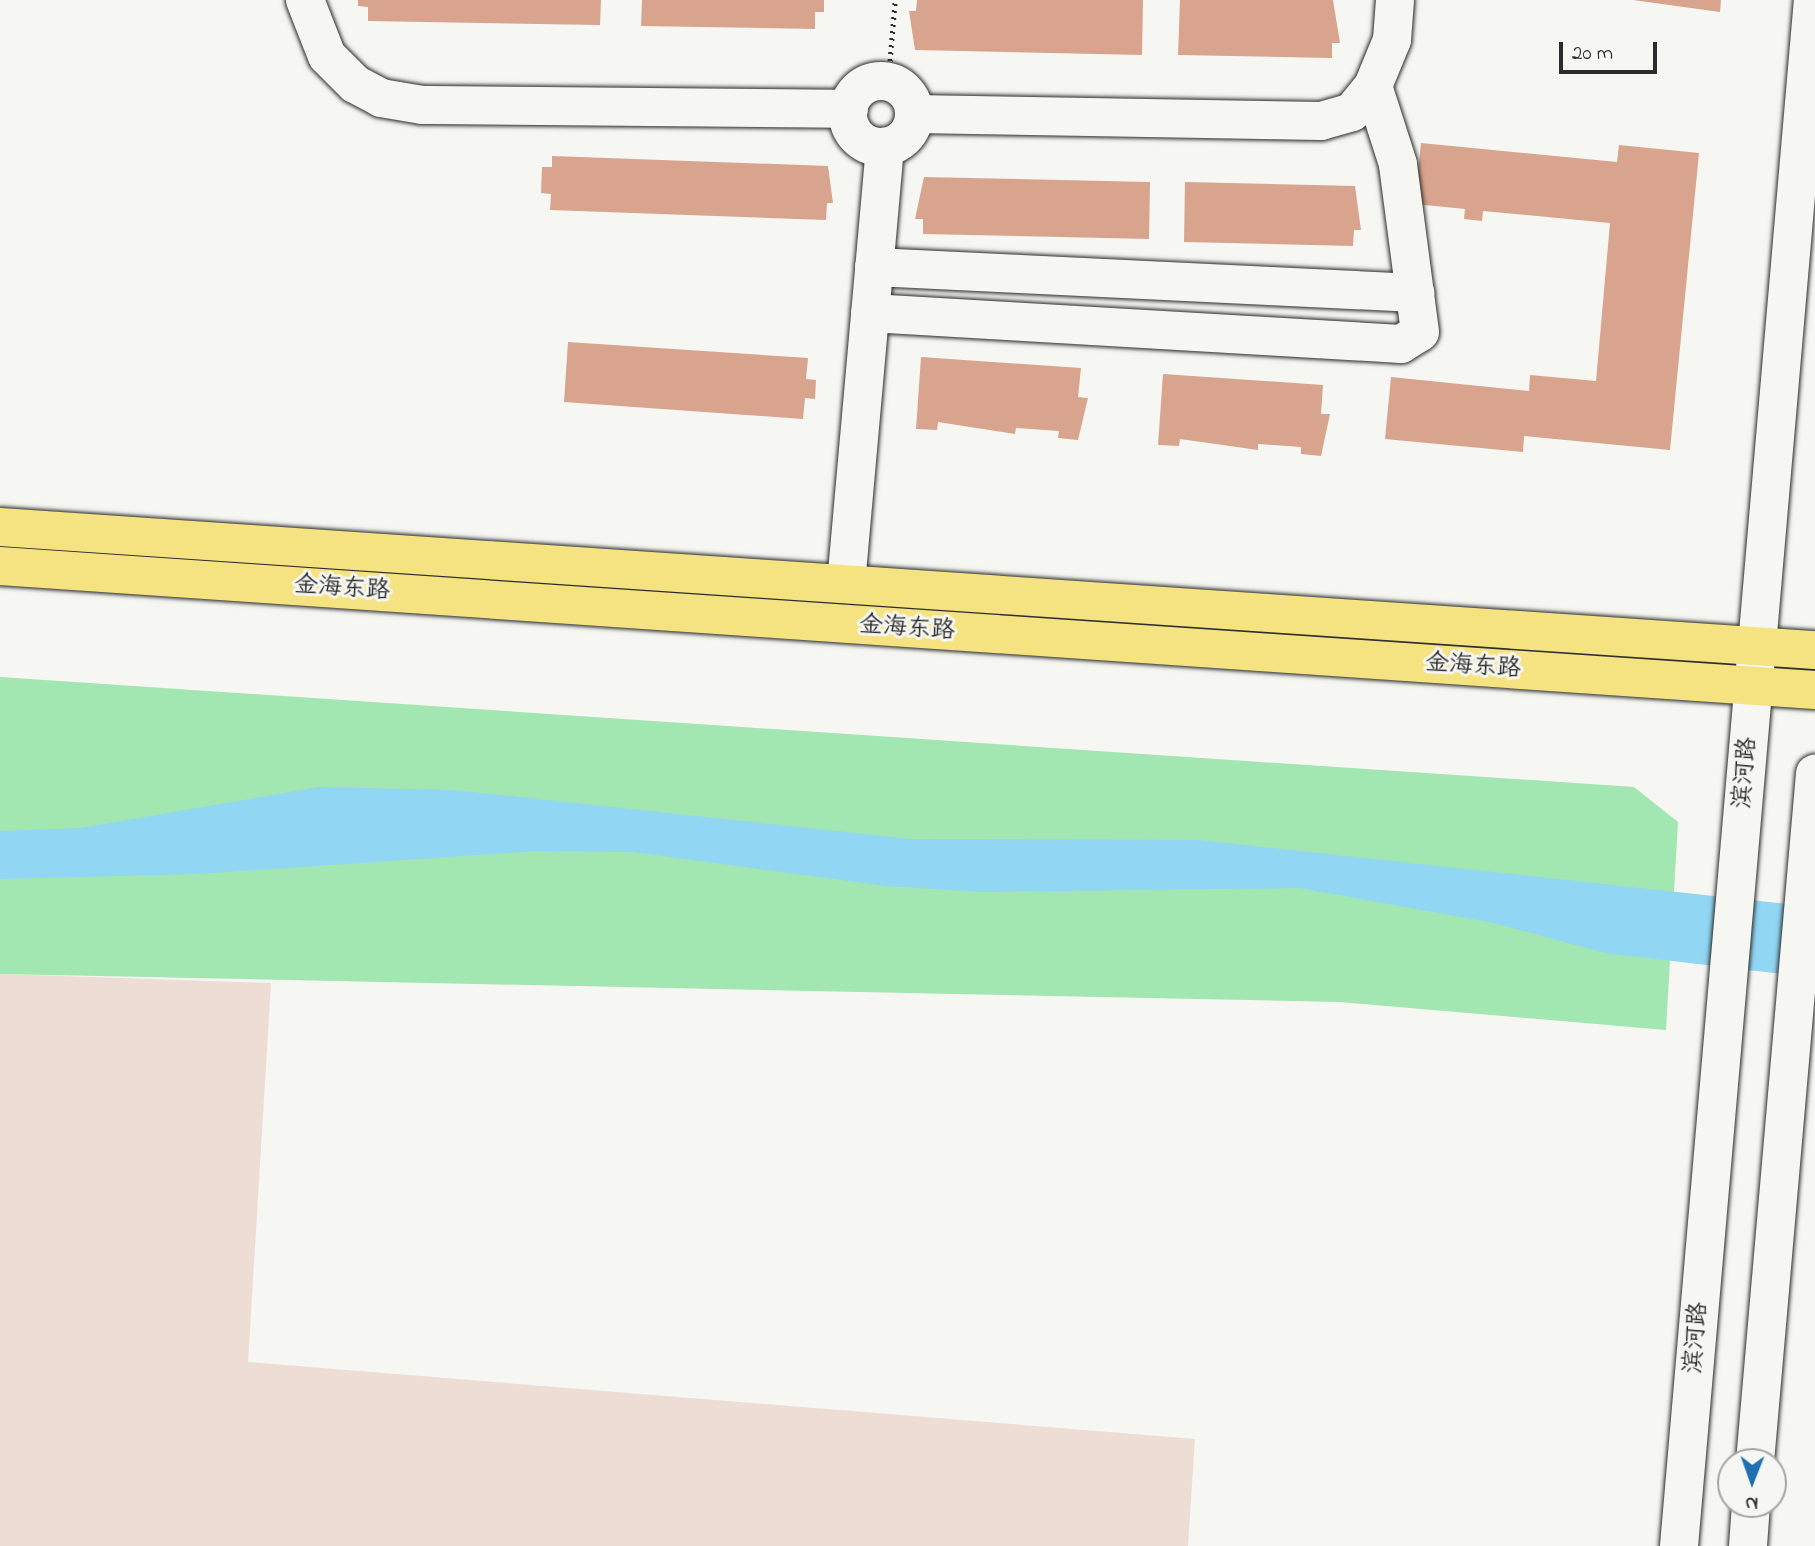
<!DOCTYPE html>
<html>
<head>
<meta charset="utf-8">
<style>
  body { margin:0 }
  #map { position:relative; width:1815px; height:1546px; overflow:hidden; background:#f6f6f2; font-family:"Indie Flower","LXGW WenKai TC",sans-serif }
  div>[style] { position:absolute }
  .built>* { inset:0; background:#edddd4 }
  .green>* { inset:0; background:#a2e6b1 }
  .water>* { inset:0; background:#91d6f3 }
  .building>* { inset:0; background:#d8a48d }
  .path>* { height:4.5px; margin-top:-2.25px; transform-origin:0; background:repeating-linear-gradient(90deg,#2b2b2b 0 2px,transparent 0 7px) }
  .roads { filter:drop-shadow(0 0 2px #2b2b2b) drop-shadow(0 0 2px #2b2b2b) }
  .minor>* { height:38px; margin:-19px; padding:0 19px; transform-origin:19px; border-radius:19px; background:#f6f6f2 }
  .minor>.ring { margin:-19px; padding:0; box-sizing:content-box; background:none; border:38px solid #f6f6f2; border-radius:50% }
  .major>* { height:38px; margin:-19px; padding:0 19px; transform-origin:19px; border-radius:19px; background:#f5e382 }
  span { translate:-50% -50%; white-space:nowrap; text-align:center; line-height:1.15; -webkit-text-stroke:6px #f6f6f2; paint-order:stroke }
  .street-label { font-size:24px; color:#2b2b2b }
  .north { position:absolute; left:1717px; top:1448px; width:70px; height:70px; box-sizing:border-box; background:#f6f6f2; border:2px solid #a5a5a2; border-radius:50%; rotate:181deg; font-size:19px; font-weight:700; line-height:28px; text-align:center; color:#2b2b2b }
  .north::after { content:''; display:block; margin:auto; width:24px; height:32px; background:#1f6fb2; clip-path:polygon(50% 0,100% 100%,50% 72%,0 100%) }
  .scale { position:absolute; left:1559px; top:42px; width:98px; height:32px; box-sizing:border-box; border:4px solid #2b2b2b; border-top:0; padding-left:9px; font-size:21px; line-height:24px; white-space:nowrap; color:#2b2b2b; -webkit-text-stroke:5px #f6f6f2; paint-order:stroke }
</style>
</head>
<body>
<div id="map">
  <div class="built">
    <i style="clip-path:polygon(0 974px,271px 983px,248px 1362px,1195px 1439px,1188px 1546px,0 1546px)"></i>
  </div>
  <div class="green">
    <i style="clip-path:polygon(0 677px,1634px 787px,1678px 822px,1666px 1030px,1340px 1002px,0 974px)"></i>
  </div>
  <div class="water">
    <i style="clip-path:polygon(320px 787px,454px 790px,910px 839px,1199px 840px,1815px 907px,1815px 978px,1605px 953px,1494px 923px,1300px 888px,983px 892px,886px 886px,633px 852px,537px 851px,198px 874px,0 879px,0 831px,80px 828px)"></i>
  </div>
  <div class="building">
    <i style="clip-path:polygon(358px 0,601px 0,600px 25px,368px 21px,368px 7px,358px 6px)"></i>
    <i style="clip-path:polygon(642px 0,824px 0,824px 12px,815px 12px,815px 29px,641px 26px)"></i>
    <i style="clip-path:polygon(917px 0,1143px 0,1142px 55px,915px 50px,909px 11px,916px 11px)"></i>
    <i style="clip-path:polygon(1180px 0,1333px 0,1340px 43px,1332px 43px,1332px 58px,1178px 55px)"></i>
    <i style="clip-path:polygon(1633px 0,1721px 0,1720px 12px)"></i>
    <i style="clip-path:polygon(1421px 143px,1617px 162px,1619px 145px,1699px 153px,1670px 450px,1524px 436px,1523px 452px,1385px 439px,1391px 377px,1529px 391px,1530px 375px,1596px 381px,1610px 223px,1483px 211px,1482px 221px,1464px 219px,1465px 209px,1415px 204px)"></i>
    <i style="clip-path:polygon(552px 156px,828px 166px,833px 203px,827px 203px,826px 220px,550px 210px,551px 194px,541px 193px,542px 167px,552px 167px)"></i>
    <i style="clip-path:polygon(924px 177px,1150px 182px,1149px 239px,923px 234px,923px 219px,915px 219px)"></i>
    <i style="clip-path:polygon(1185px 182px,1355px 186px,1361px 230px,1354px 230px,1353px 246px,1184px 242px)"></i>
    <i style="clip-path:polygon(568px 342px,808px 358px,806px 379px,816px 380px,815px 399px,805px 398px,803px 419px,564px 402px)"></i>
    <i style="clip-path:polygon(921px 357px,1081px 368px,1078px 397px,1088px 398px,1078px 440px,1058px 438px,1059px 431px,1016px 428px,1015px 434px,938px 422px,937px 430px,916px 429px)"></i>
    <i style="clip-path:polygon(1163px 374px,1323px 385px,1321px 414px,1330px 414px,1321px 456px,1301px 454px,1301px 447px,1258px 444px,1258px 450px,1180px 439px,1179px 446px,1158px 445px)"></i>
  </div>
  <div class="path">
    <i style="left:888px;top:82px;width:82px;rotate:-85.1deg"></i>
  </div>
  <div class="roads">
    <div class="minor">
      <i style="left:305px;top:0;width:60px;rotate:68.6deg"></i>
      <i style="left:327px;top:56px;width:40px;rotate:45deg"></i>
      <i style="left:355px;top:84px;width:30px;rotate:28deg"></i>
      <i style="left:381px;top:98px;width:42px;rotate:9.7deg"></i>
      <i style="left:422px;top:105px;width:427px;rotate:0.5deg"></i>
      <i class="ring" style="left:848px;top:81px;width:28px;height:28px"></i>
      <i style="left:914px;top:114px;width:407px;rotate:1deg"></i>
      <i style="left:1321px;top:121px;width:32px;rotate:-16deg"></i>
      <i style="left:1352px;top:112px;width:33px;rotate:-51deg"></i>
      <i style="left:1373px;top:86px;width:50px;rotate:-67.6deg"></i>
      <i style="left:1392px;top:40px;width:40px;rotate:-85.7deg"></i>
      <i style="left:874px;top:267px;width:542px;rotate:2.75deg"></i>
      <i style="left:870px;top:313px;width:532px;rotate:3.34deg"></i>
      <i style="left:1401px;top:344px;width:22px;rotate:-32deg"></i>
      <i style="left:1420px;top:332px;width:169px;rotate:-97.5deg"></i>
      <i style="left:1398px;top:164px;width:82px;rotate:-107.8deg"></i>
      <i style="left:846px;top:584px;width:439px;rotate:-84.9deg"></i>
      <i style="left:1755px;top:1462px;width:691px;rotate:-85.02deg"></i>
      <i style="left:1679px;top:1546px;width:1552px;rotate:-85.05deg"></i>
      <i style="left:1748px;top:1546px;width:42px;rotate:-85.9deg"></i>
    </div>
    <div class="major">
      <i style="left:0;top:527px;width:1819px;rotate:3.88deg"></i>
      <i style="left:0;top:566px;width:1819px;rotate:3.91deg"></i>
    </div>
  </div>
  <div class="street-label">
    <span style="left:342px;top:589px;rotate:4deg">金海东路</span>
    <span style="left:907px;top:629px;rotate:4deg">金海东路</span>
    <span style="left:1473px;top:667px;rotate:4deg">金海东路</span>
    <span style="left:1746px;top:773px;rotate:-85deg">滨河路</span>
    <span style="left:1697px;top:1338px;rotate:-85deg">滨河路</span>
  </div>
  <div class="north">N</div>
  <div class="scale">20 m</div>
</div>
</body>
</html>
